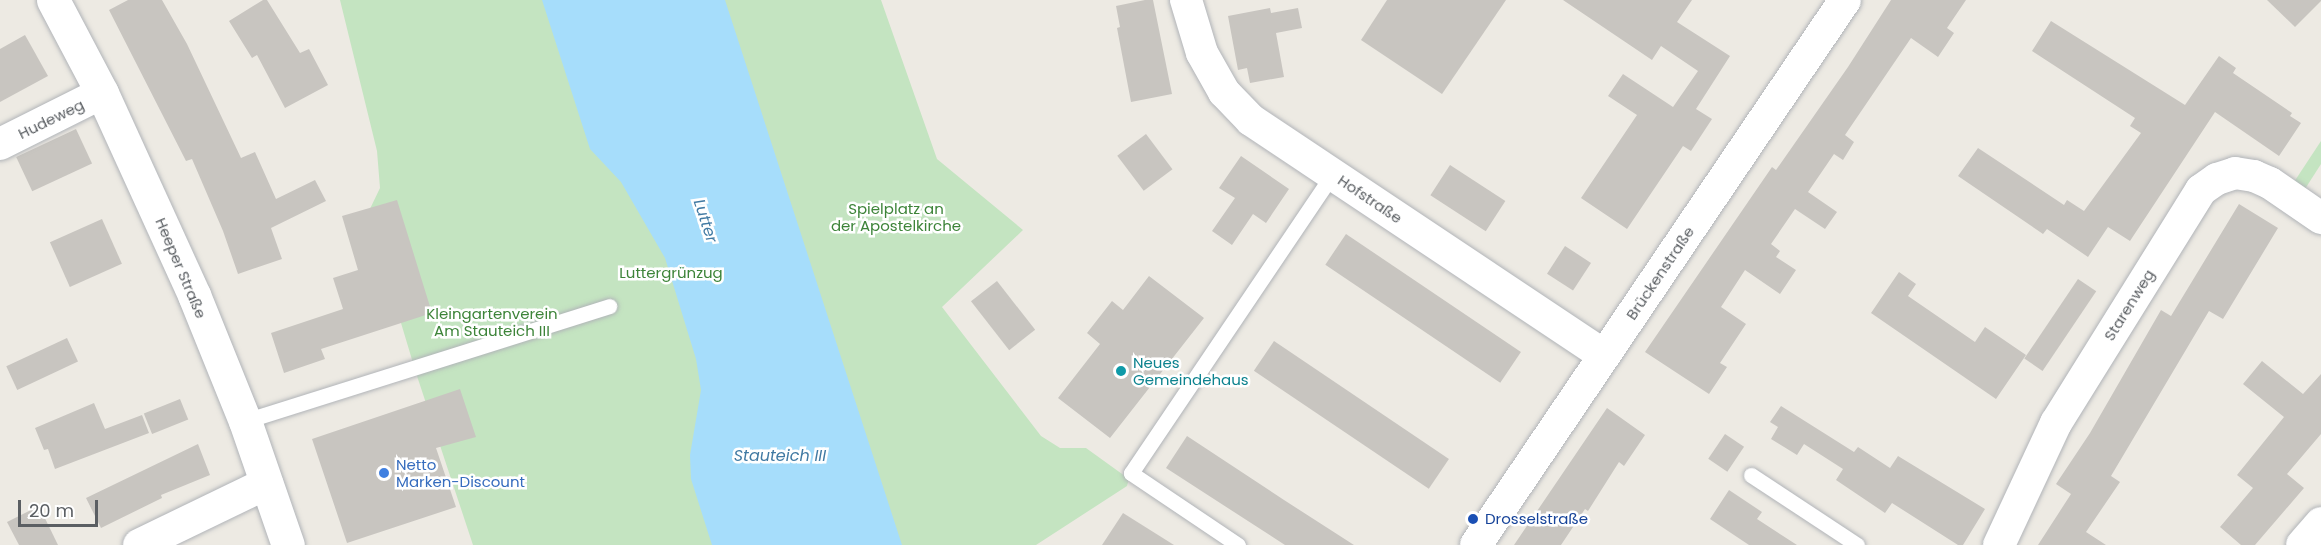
<!DOCTYPE html>
<html>
<head>
<meta charset="utf-8">
<style>
  body { margin:0 }
  #map { position:relative; width:2321px; height:545px; overflow:hidden; background:#edeae3; font-family:Poppins,sans-serif }
  div>[style] { position:absolute }
  .green>* { inset:0; background:#c4e4c1 }
  .water>* { inset:0; background:#a6ddfb }
  .building>* { inset:0; background:#c8c5c0; transform-origin:0 0 }
  .roads { filter:drop-shadow(0 0 2px #b1b4b8) drop-shadow(0 0 2px #b1b4b8) }
  .lane>* { height:15px; margin:-7.5px; padding:0 7.5px; transform-origin:7.5px; border-radius:7.5px; background:#fff }
  .street>* { height:32px; margin:-16px; padding:0 16px; transform-origin:16px; border-radius:16px; background:#fff }
  .secondary>* { height:33px; margin:-16.5px; padding:0 16.5px; transform-origin:16.5px; border-radius:16.5px; background:#fff }
  .dots>* { width:16px; height:16px; translate:-50% -50%; box-sizing:border-box; border:3px solid #fff; border-radius:50% }
  span { translate:-50% -50%; white-space:nowrap; text-align:center; line-height:1.15; -webkit-text-stroke:5px #fff; paint-order:stroke }
  .street-label { font-size:15px; color:#5b5f63 }
  .park-label { font-size:15px; color:#3d8439 }
  .culture-label { font-size:15px; color:#0d838f }
  .left { translate:0 -50%; text-align:left }
  .shop-label { font-size:15px; color:#366cbe }
  .transit-label { font-size:15px; color:#164399 }
  .water-label { font-size:16px; color:#417aa3; font-style:italic }
  .scale { position:absolute; left:18px; top:500px; width:80px; height:27px; box-sizing:border-box; border:3px solid #5b5f63; border-top:0; padding-left:8px; font-size:18px; line-height:21px; white-space:nowrap; color:#5b5f63; -webkit-text-stroke:4px #fff; paint-order:stroke }
</style>
</head>
<body>
<div id="map">
  <div class="green">
    <i style="clip-path:polygon(340px 0,881px 0,937px 159px,1023px 230px,942px 307px,1041px 436px,1060px 448px,1086px 448px,1129px 479px,1127px 486px,1036px 545px,473px 545px,416px 373px,368px 213px,380px 188px,377px 151px)"></i>
    <i style="clip-path:polygon(2321px 141px,2321px 164px,2305px 189px,2294px 182px)"></i>
  </div>
  <div class="water">
    <i style="clip-path:polygon(542px 0,725px 0,902px 545px,712px 545px,691px 479px,690px 455px,701px 390px,696px 359px,665px 258px,621px 182px,590px 149px)"></i>
  </div>
  <div class="building">
    <i style="clip-path:polygon(128px 0,162px 0,187px 44px,241px 158px,255px 152px,276px 199px,315px 180px,326px 201px,271px 228px,282px 259px,238px 274px,223px 231px,192px 159px,186px 161px,109px 10px)"></i>
    <i style="clip-path:polygon(263px 0,267px 0,300px 53px,309px 49px,328px 85px,285px 108px,257px 55px,252px 58px,229px 21px)"></i>
    <i style="clip-path:polygon(1145px 0,1153px 0,1172px 94px,1131px 102px,1117px 28px,1120px 27px,1116px 6px)"></i>
    <i style="clip-path:polygon(1387px 0,1506px 0,1442px 94px,1361px 40px)"></i>
    <i style="clip-path:polygon(1563px 0,1692px 0,1677px 22px,1730px 56px,1696px 109px,1712px 119px,1691px 151px,1683px 146px,1627px 229px,1581px 198px,1637px 115px,1608px 96px,1623px 74px,1673px 107px,1698px 71px,1661px 46px,1652px 60px)"></i>
    <i style="clip-path:polygon(1891px 0,1966px 0,1947px 28px,1954px 33px,1938px 57px,1911px 38px,1845px 135px,1854px 142px,1843px 160px,1834px 154px,1808px 192px,1837px 212px,1825px 229px,1795px 209px,1771px 244px,1780px 251px,1776px 257px,1796px 270px,1780px 294px,1745px 270px,1721px 307px,1746px 324px,1720px 363px,1727px 367px,1709px 394px,1645px 352px,1772px 167px,1776px 170px,1848px 67px)"></i>
    <i style="clip-path:polygon(2267px 0,2321px 0,2321px 1px,2295px 27px)"></i>
    <i style="clip-path:polygon(1270px 8px,1271px 13px,1298px 8px,1302px 28px,1276px 33px,1284px 77px,1250px 83px,1247px 68px,1238px 70px,1228px 16px)"></i>
    <i style="clip-path:polygon(2051px 21px,2185px 105px,2219px 56px,2236px 68px,2233px 73px,2292px 113px,2290px 116px,2301px 123px,2279px 156px,2215px 112px,2130px 241px,2108px 227px,2088px 257px,2047px 229px,2043px 234px,1958px 176px,1978px 148px,2064px 205px,2067px 200px,2084px 211px,2141px 133px,2130px 126px,2135px 118px,2032px 51px)"></i>
    <i style="clip-path:polygon(25px 35px,48px 76px,0 102px,0 49px)"></i>
    <i style="left:76px;top:129px;width:38px;height:66px;rotate:65deg"></i>
    <i style="left:1146px;top:134px;width:44px;height:36px;rotate:53deg"></i>
    <i style="clip-path:polygon(1241px 156px,1289px 189px,1266px 223px,1253px 214px,1232px 245px,1212px 231px,1235px 198px,1219px 188px)"></i>
    <i style="left:1450px;top:165px;width:66px;height:36px;rotate:33deg"></i>
    <i style="clip-path:polygon(397px 200px,432px 313px,321px 349px,325px 359px,284px 373px,271px 333px,343px 309px,333px 278px,358px 270px,342px 216px)"></i>
    <i style="clip-path:polygon(2239px 204px,2278px 228px,2223px 319px,2209px 311px,2111px 476px,2120px 482px,2086px 532px,2106px 545px,2038px 545px,2071px 494px,2056px 484px,2090px 433px,2161px 310px,2171px 316px)"></i>
    <i style="left:102px;top:219px;width:49px;height:57px;rotate:66deg"></i>
    <i style="left:1346px;top:234px;width:211px;height:37px;rotate:34deg"></i>
    <i style="left:1565px;top:246px;width:31px;height:33px;rotate:33deg"></i>
    <i style="clip-path:polygon(1899px 272px,1916px 284px,1908px 296px,1975px 342px,1985px 327px,2026px 355px,1996px 399px,1871px 313px)"></i>
    <i style="clip-path:polygon(1149px 276px,1204px 318px,1110px 438px,1058px 398px,1100px 344px,1087px 333px,1112px 301px,1123px 310px)"></i>
    <i style="left:2078px;top:279px;width:22px;height:96px;rotate:34deg"></i>
    <i style="left:997px;top:281px;width:62px;height:33px;rotate:52deg"></i>
    <i style="left:67px;top:338px;width:26px;height:67px;rotate:65deg"></i>
    <i style="left:1274px;top:341px;width:211px;height:36px;rotate:34deg"></i>
    <i style="clip-path:polygon(2262px 361px,2303px 394px,2321px 374px,2321px 434px,2287px 474px,2304px 488px,2255px 545px,2241px 545px,2220px 527px,2253px 488px,2237px 475px,2284px 417px,2243px 384px)"></i>
    <i style="clip-path:polygon(460px 389px,476px 437px,436px 448px,456px 507px,347px 543px,312px 439px)"></i>
    <i style="left:180px;top:399px;width:22px;height:39px;rotate:68deg"></i>
    <i style="clip-path:polygon(94px 403px,105px 429px,142px 415px,149px 433px,55px 469px,48px 449px,44px 450px,35px 428px)"></i>
    <i style="clip-path:polygon(1781px 406px,1854px 452px,1858px 447px,1890px 468px,1898px 456px,1985px 509px,1963px 545px,1958px 545px,1892px 503px,1885px 513px,1836px 480px,1843px 469px,1804px 444px,1797px 455px,1771px 439px,1778px 427px,1770px 422px)"></i>
    <i style="clip-path:polygon(1607px 408px,1645px 435px,1624px 466px,1619px 462px,1588px 511px,1585px 509px,1561px 545px,1514px 545px)"></i>
    <i style="left:1725px;top:434px;width:23px;height:30px;rotate:34deg"></i>
    <i style="clip-path:polygon(1187px 436px,1284px 500px,1354px 545px,1285px 545px,1166px 468px)"></i>
    <i style="clip-path:polygon(198px 444px,210px 475px,161px 495px,162px 498px,101px 528px,86px 498px)"></i>
    <i style="clip-path:polygon(1729px 490px,1762px 512px,1757px 519px,1797px 545px,1749px 545px,1710px 519px)"></i>
    <i style="clip-path:polygon(39px 506px,58px 545px,19px 545px,7px 522px)"></i>
    <i style="clip-path:polygon(1123px 513px,1174px 545px,1102px 545px)"></i>
  </div>
  <div class="roads">
    <div class="lane">
      <i style="left:245px;top:421px;width:382px;rotate:-17.5deg"></i>
      <i style="left:1751px;top:475px;width:127px;rotate:33.4deg"></i>
      <i style="left:1238px;top:545px;width:129px;rotate:-146.1deg"></i>
      <i style="left:1131px;top:473px;width:359px;rotate:-56deg"></i>
    </div>
    <div class="street">
      <i style="left:1186px;top:0;width:55px;rotate:73.2deg"></i>
      <i style="left:1202px;top:53px;width:45px;rotate:60.6deg"></i>
      <i style="left:1224px;top:92px;width:39px;rotate:46deg"></i>
      <i style="left:1251px;top:120px;width:424px;rotate:33.7deg"></i>
      <i style="left:0;top:144px;width:114px;rotate:-26.6deg"></i>
      <i style="left:139px;top:545px;width:142px;rotate:-25.8deg"></i>
      <i style="left:1476px;top:545px;width:658px;rotate:-55.9deg"></i>
      <i style="left:1999px;top:545px;width:135px;rotate:-65deg"></i>
      <i style="left:2056px;top:423px;width:274px;rotate:-58.1deg"></i>
      <i style="left:2201px;top:190px;width:19px;rotate:-35deg"></i>
      <i style="left:2217px;top:179px;width:19px;rotate:-18deg"></i>
      <i style="left:2235px;top:173px;width:19px;rotate:9deg"></i>
      <i style="left:2254px;top:176px;width:17px;rotate:24deg"></i>
      <i style="left:2270px;top:183px;width:62px;rotate:34.5deg"></i>
      <i style="left:2302px;top:545px;width:29px;rotate:-49deg"></i>
    </div>
    <div class="secondary">
      <i style="left:53px;top:0;width:105px;rotate:62.2deg"></i>
      <i style="left:102px;top:93px;width:222px;rotate:65.5deg"></i>
      <i style="left:194px;top:295px;width:136px;rotate:68deg"></i>
      <i style="left:245px;top:421px;width:131px;rotate:70.9deg"></i>
    </div>
  </div>
  <div class="dots">
    <i style="left:1121px;top:371px;background:#0f9aa8"></i>
    <i style="left:384px;top:473px;background:#3f7fe0"></i>
    <i style="left:1473px;top:519px;background:#1a4fb4"></i>
  </div>
  <div class="street-label">
    <span style="left:51px;top:119px;rotate:-26deg">Hudeweg</span>
    <span style="left:1370px;top:199px;rotate:34deg">Hofstraße</span>
    <span style="left:181px;top:268px;rotate:67deg">Heeper Straße</span>
    <span style="left:1660px;top:273px;rotate:-56deg">Brückenstraße</span>
    <span style="left:2129px;top:305px;rotate:-58deg">Starenweg</span>
  </div>
  <div class="park-label">
    <span style="left:896px;top:217px">Spielplatz an<br>der Apostelkirche</span>
    <span style="left:671px;top:273px">Luttergrünzug</span>
    <span style="left:492px;top:322px">Kleingartenverein<br>Am Stauteich III</span>
  </div>
  <div class="culture-label">
    <span class="left" style="left:1133px;top:371px">Neues<br>Gemeindehaus</span>
  </div>
  <div class="shop-label">
    <span class="left" style="left:396px;top:473px">Netto<br>Marken-Discount</span>
  </div>
  <div class="transit-label">
    <span class="left" style="left:1485px;top:519px">Drosselstraße</span>
  </div>
  <div class="water-label">
    <span style="left:705px;top:221px;rotate:72deg">Lutter</span>
    <span style="left:780px;top:456px">Stauteich III</span>
  </div>
  <div class="scale">20 m</div>
</div>
</body>
</html>
